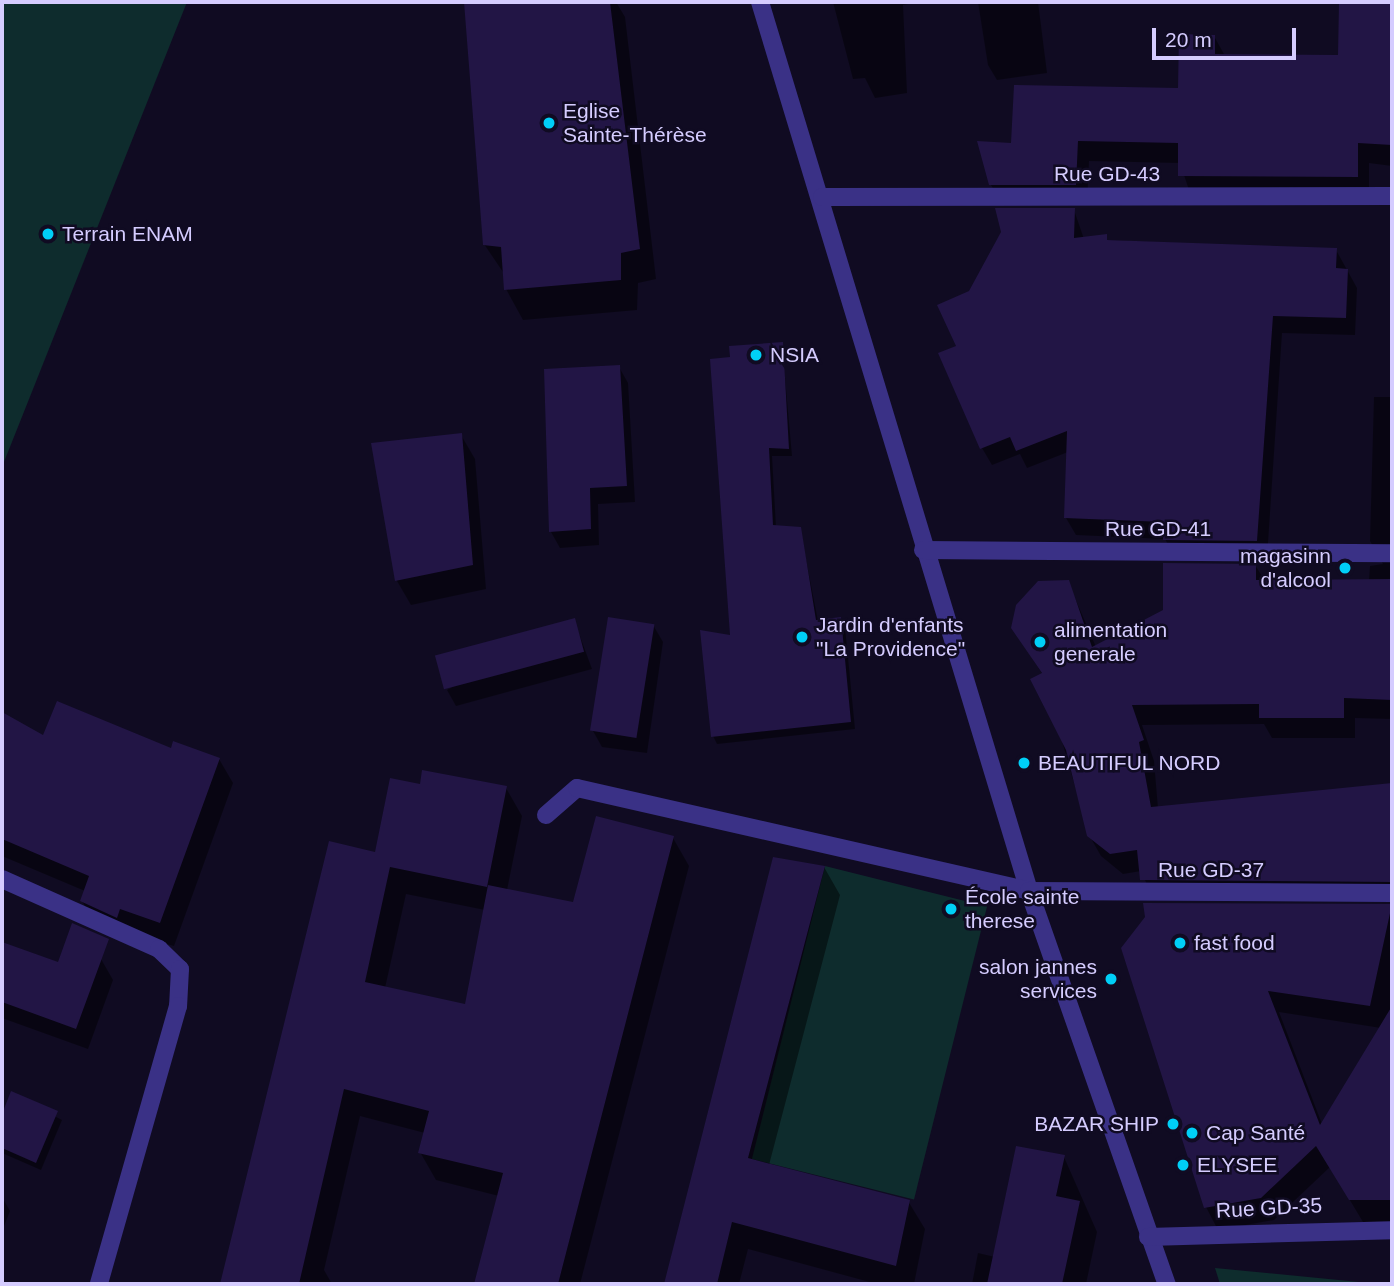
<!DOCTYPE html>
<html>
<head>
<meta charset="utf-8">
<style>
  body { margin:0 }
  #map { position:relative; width:1394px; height:1286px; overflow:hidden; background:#100b22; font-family:Helvetica,sans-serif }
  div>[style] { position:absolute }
  .green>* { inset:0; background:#0e2c2d; transform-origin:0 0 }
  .shadow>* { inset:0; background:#0007 }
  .building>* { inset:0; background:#221545; transform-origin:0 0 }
  .minor>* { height:18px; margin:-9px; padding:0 9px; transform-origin:9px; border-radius:9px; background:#3a3186 }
  .dots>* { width:19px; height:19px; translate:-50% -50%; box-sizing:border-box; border:4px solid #100b22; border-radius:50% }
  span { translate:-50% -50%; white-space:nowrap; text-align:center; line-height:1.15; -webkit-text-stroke:5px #100b22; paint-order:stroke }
  .poi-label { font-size:21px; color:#d5ccff }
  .left { translate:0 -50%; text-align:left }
  .right { translate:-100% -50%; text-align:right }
  .street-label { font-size:21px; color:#d5ccff }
  .frame { position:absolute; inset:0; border:4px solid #d5ccff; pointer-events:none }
  .scale { position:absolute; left:1152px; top:28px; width:144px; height:32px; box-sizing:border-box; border:4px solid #d5ccff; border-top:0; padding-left:9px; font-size:21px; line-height:24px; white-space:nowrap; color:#d5ccff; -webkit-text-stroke:5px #100b22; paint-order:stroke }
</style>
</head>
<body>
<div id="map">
  <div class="green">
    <i style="clip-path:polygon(2px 2px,187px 2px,2px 467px)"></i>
    <i style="left:825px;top:866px;width:167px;height:302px;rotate:14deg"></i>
    <i style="clip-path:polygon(1215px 1268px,1359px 1282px,1220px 1284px)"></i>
  </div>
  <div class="shadow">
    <i style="clip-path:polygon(466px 2px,616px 2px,625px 17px,656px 279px,638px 283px,637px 310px,523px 320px,506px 289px,505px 275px,484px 244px)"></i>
    <i style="clip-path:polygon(833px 2px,918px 2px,903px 5px,907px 93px,875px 98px,865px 78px,853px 79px)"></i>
    <i style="clip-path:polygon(978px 2px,1038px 2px,1047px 73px,997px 80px,988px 65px)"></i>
    <i style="clip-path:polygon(1214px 36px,1225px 56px,1339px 57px,1340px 37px,1392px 36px,1392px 166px,1369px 163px,1369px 197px,1191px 196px,1180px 163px,1089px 161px,1087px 205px,1003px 205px,991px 185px,1013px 145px,1180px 90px)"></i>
    <i style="clip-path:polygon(1074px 210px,1084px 239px,1336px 250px,1346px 268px,1357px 288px,1355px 335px,1282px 333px,1267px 558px,1175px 557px,1165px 539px,1076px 535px,1066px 518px,1068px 452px,1027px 468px,1020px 454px,992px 465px,982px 448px,958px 347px,970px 292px)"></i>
    <i style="clip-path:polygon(782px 344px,792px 456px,772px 456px,776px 527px,800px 529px,818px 621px,840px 619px,845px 627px,855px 729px,717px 744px,713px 736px,732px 637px,732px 359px)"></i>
    <i style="clip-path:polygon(619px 367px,628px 383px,635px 502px,598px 504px,599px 545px,560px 548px,551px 532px)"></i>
    <i style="clip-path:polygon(1374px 397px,1392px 397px,1392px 719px,1355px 718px,1355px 738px,1272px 738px,1264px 724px,1142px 725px,1154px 761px,1158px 808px,1392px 785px,1392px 888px,1154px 900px,1141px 871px,1123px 874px,1101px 856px,1089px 835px,1043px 675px,1013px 628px,1068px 582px,1096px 647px,1255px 565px,1265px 581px,1369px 581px,1370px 566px,1383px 564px,1370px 541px)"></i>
    <i style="clip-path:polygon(461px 435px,475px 459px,486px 589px,411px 605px,397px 581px,373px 444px)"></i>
    <i style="clip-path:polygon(574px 620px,592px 669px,456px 706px,447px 690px)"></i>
    <i style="clip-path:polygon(653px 625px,663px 642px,647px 753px,602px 747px,593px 731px)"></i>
    <i style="clip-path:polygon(2px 713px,43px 738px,219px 759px,233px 783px,174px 946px,96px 925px,82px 901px,85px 891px,2px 856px)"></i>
    <i style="clip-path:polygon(evenodd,421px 786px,506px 788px,522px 816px,507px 890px,574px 905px,673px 838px,689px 866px,580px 1284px,476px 1284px,499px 1196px,436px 1180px,420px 1152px,425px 1133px,360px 1116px,324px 1270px,332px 1284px,224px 1284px,330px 843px,377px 854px,421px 786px,406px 894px,485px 910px,467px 1006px,385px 988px,406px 894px)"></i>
    <i style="clip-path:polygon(775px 859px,824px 867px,840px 895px,769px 1165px,908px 1201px,925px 1229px,914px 1284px,877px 1284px,748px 1249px,739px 1284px,666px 1284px)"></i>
    <i style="clip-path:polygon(evenodd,1390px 906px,1392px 1221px,1363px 1222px,1330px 1167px,1274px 1220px,1218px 1230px,1206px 1207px,1123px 948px,1390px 906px,1279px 1012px,1381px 1028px,1322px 1124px,1279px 1012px)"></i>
    <i style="clip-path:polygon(2px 944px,59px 965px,101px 959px,113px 980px,88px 1049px,2px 1018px)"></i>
    <i style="clip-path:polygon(12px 1094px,62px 1120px,41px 1170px,2px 1153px,2px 1118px)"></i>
    <i style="clip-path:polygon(1064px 1157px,1097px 1232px,1086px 1284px,972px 1284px,978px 1253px,995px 1257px)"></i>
    <i style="clip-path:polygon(2px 1197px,10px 1211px,2px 1231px)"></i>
  </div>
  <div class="building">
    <i style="clip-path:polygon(464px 2px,610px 2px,640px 249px,621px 253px,621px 280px,504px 290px,501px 247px,483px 245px)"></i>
    <i style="clip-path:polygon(1339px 2px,1390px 2px,1392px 145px,1358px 143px,1358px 177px,1178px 176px,1178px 143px,1078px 141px,1076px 185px,989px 185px,977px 141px,1011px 143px,1014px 85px,1178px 88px,1179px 34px,1215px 35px,1215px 54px,1338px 55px)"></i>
    <i style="clip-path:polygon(995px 208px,1075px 208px,1074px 238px,1107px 234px,1107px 240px,1337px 248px,1336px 268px,1348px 269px,1346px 318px,1273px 316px,1257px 541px,1163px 540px,1164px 522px,1064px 518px,1067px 431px,1016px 451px,1010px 437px,980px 449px,938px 353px,956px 346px,937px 305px,969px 291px,1001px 232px)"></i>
    <i style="clip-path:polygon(783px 342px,789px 449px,769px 448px,773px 525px,801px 527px,816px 620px,841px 617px,851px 722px,711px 737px,700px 630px,730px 635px,710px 359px,730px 357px,729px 346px)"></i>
    <i style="clip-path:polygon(620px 365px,627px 486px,590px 488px,591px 529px,549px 532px,544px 369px)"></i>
    <i style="clip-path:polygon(462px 433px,473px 565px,395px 581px,371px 443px)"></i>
    <i style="clip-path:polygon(1163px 563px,1256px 564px,1256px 580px,1392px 579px,1392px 700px,1344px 698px,1344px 718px,1259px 718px,1259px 704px,1132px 705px,1144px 740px,1139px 742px,1151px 807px,1392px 783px,1392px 882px,1140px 880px,1137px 850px,1110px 854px,1087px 836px,1066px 750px,1030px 679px,1042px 673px,1011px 628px,1016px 605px,1038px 581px,1069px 580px,1092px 647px,1163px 610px)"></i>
    <i style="left:608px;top:617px;width:47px;height:115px;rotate:9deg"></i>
    <i style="left:575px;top:618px;width:35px;height:145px;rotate:75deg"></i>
    <i style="clip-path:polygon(57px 701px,171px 748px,173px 741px,220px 758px,160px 923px,120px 909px,117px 918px,80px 901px,89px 876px,2px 839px,2px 712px,43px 735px)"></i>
    <i style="clip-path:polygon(422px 770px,507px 786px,487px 887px,390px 867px,365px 982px,465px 1004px,488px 885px,573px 902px,596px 816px,674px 836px,558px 1284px,474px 1284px,503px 1173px,418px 1153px,429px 1111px,344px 1089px,299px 1284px,220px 1284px,329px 841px,375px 852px,390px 778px,420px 784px)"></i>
    <i style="clip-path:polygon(773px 857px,825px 866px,748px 1158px,910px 1200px,896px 1266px,732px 1222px,717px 1284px,664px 1284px)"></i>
    <i style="clip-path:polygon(1143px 903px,1392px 904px,1370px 1006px,1268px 991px,1320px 1125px,1392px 1006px,1392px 1200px,1349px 1200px,1316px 1146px,1261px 1198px,1204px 1208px,1121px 948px,1145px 917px)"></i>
    <i style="clip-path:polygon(72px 923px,109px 939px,76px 1029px,2px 1002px,2px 942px,58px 962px)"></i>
    <i style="clip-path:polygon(11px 1091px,58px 1111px,36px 1163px,2px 1148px,2px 1114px)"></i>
    <i style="clip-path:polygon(1016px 1146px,1065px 1155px,1056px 1196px,1080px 1201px,1062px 1284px,987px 1284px)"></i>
  </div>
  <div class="minor">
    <i style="left:760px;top:2px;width:929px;rotate:73.16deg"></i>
    <i style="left:1029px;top:891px;width:417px;rotate:70.7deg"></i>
    <i style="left:822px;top:197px;width:570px;rotate:-0.1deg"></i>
    <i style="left:923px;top:550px;width:469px;rotate:0.4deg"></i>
    <i style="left:546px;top:815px;width:41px;rotate:-41.1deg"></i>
    <i style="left:577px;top:788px;width:464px;rotate:12.8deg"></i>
    <i style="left:1029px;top:891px;width:363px;rotate:0.3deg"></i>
    <i style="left:2px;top:879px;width:172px;rotate:24deg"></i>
    <i style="left:159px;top:949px;width:29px;rotate:44deg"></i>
    <i style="left:180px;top:969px;width:37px;rotate:93deg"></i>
    <i style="left:178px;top:1006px;width:289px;rotate:105.9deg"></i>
    <i style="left:1148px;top:1237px;width:244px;rotate:-1.6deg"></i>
  </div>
  <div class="dots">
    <i style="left:549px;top:123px;background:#00cff7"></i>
    <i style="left:48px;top:234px;background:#00cff7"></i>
    <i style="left:756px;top:355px;background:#00cff7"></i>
    <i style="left:1345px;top:568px;background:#00cff7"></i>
    <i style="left:802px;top:637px;background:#00cff7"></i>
    <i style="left:1040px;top:642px;background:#00cff7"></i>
    <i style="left:1024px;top:763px;background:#00cff7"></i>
    <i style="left:951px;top:909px;background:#00cff7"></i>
    <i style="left:1180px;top:943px;background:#00cff7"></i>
    <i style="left:1111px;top:979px;background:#00cff7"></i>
    <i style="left:1173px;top:1124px;background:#00cff7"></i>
    <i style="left:1192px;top:1133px;background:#00cff7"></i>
    <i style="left:1183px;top:1165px;background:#00cff7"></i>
  </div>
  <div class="poi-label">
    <span class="left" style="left:563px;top:123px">Eglise<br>Sainte-Thérèse</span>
    <span class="left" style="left:62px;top:234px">Terrain ENAM</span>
    <span class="left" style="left:770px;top:355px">NSIA</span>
    <span class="right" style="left:1331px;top:568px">magasinn<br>d'alcool</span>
    <span class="left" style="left:816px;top:637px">Jardin d'enfants<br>"La Providence"</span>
    <span class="left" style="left:1054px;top:642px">alimentation<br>generale</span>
    <span class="left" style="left:1038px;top:763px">BEAUTIFUL NORD</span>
    <span class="left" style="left:965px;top:909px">École sainte<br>therese</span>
    <span class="left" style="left:1194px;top:943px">fast food</span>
    <span class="right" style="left:1097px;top:979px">salon jannes<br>services</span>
    <span class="right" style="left:1159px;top:1124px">BAZAR SHIP</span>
    <span class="left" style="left:1206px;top:1133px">Cap Santé</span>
    <span class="left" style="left:1197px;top:1165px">ELYSEE</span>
  </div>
  <div class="street-label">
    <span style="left:1107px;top:174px">Rue GD-43</span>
    <span style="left:1158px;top:529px">Rue GD-41</span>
    <span style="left:1211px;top:870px">Rue GD-37</span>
    <span style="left:1269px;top:1208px;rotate:-3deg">Rue GD-35</span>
  </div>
  <div class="frame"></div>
  <div class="scale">20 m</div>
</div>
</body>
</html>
